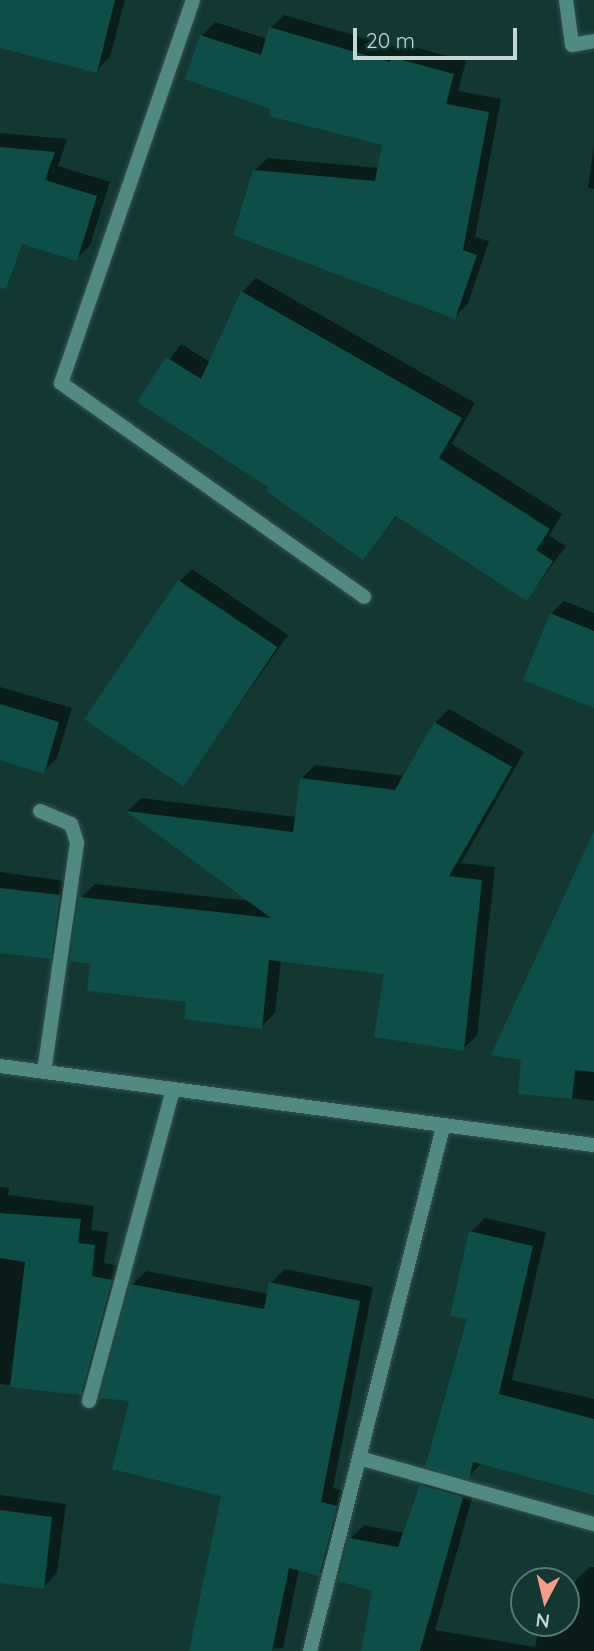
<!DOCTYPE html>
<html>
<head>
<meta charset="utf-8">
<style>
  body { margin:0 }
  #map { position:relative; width:594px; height:1651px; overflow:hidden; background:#133732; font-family:Quicksand,sans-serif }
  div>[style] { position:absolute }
  .shadow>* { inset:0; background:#0007 }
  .building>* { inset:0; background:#0d4f48; transform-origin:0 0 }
  .roads { filter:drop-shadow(0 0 2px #33544f) drop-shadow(0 0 2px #33544f) }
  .minor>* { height:14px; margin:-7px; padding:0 7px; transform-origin:7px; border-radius:7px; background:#508a82 }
  .tertiary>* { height:14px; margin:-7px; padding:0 7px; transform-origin:7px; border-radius:7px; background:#508a82 }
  span { translate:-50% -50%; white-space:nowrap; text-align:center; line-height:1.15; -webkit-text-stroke:5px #133732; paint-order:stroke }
  .north { position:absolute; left:510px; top:1567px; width:70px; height:70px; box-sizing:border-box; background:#133732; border:2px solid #5a7772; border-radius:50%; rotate:187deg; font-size:19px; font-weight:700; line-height:28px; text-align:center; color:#c4d7d3 }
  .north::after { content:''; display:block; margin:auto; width:24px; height:32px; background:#f49e89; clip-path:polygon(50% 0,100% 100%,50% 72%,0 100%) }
  .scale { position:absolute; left:353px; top:28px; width:164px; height:32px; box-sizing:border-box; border:4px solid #c4d7d3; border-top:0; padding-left:9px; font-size:21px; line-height:24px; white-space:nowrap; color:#c4d7d3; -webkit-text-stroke:5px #133732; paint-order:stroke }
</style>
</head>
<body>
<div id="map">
  <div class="shadow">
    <i style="clip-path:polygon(0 0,125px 0,110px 57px,96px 71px,0 46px)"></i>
    <i style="clip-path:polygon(284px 15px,402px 49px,406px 45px,466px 61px,458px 91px,501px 99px,475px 237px,489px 241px,468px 303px,455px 317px,254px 171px,268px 158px,379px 168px,384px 143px,187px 78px,202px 36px,215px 22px,267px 39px,271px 28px)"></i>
    <i style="clip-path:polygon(0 133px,67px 139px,58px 166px,110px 182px,90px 245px,76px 259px,24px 243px,20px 247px,0 241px)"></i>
    <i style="clip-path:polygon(594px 144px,594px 189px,588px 188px)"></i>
    <i style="clip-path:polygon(256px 278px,475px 403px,452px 444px,562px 514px,549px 536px,566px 546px,527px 599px,398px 515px,363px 558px,271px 487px,139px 401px,181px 344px,210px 362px,242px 292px)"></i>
    <i style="clip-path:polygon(192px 569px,288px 635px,184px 783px,180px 581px)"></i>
    <i style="clip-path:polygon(564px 601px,594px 613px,594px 706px,551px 614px)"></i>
    <i style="clip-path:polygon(0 687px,72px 708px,57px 758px,43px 772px,0 758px)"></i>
    <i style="clip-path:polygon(449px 709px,524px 752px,461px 863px,495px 867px,477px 1035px,463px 1049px,386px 972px,281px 959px,275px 1013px,261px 1027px,92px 962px,81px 898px,95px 884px,250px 901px,128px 811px,141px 798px,297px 817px,301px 779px,315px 765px,405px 776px,435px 723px)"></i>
    <i style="clip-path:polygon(594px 835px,594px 1101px,520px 1092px)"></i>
    <i style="clip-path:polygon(0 872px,72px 882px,63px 943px,50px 957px,0 951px)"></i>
    <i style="clip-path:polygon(0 1187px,9px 1188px,8px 1195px,94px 1206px,91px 1230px,108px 1232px,104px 1263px,124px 1267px,93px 1380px,80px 1394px,0 1384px)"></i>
    <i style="clip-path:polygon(485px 1218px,546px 1232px,512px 1380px,594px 1399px,594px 1493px,482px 1463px,468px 1477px,471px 1232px)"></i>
    <i style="clip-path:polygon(285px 1269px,373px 1287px,333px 1488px,350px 1493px,332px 1560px,319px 1574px,299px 1569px,283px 1648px,212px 1651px,223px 1495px,131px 1400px,132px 1285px,146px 1271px,268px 1294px,271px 1283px)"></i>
    <i style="clip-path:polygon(435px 1472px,476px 1484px,435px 1630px,535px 1647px,540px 1623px,566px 1623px,576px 1580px,590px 1567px,594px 1567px,594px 1651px,363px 1651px,374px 1589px,350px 1539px,364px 1525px,405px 1533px,422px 1486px)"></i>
    <i style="clip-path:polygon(0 1495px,66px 1504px,57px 1573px,43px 1587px,0 1581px)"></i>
  </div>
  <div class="building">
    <i style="clip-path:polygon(0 0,115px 0,97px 73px,0 48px)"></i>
    <i style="clip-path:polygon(269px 27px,390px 62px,391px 57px,454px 74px,446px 104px,489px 112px,463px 250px,477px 255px,455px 319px,233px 235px,253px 170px,375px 181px,382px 145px,269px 116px,271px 109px,185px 79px,200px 35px,261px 55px)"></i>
    <i style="clip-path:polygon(0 147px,55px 152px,45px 180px,97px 196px,77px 261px,22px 244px,6px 289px,0 288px)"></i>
    <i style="clip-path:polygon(241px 291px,462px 418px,439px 458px,550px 529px,536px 550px,553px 561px,527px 601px,396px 516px,363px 560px,266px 491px,268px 487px,137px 402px,166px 357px,201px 379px)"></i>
    <i style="left:178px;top:580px;width:120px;height:168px;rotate:34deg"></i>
    <i style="clip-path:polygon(550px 613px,594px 631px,594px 708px,523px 680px)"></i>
    <i style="clip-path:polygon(0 704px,59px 722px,44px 774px,0 760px)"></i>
    <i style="clip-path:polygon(434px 722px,512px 767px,449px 876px,482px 880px,464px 1051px,374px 1037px,384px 974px,269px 960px,262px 1029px,184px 1019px,186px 1002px,87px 991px,90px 964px,70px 961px,79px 897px,271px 918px,126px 811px,293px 832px,300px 778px,395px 790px)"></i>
    <i style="clip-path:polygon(594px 831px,594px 1072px,575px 1070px,572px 1099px,518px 1094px,521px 1060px,491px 1055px)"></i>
    <i style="clip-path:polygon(0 888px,60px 895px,51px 959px,0 953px)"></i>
    <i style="clip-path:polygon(0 1213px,81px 1219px,78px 1243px,95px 1245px,92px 1276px,112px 1280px,81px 1395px,10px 1387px,25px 1262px,0 1258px)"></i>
    <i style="clip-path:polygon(469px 1231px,533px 1246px,499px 1394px,594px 1419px,594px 1495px,473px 1462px,469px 1479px,425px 1467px,467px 1319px,450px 1316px)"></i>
    <i style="clip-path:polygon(269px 1282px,360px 1301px,321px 1502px,337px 1506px,319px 1576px,289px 1568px,272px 1651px,189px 1651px,221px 1496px,112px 1469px,129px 1401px,100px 1398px,130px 1284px,264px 1309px)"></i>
    <i style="clip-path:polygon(420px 1485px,463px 1497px,420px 1651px,361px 1651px,372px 1591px,338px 1581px,349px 1538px,398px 1547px)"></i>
    <i style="clip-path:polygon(0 1510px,52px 1517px,44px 1589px,0 1583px)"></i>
  </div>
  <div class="roads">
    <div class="minor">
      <i style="left:193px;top:0;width:405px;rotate:109deg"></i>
      <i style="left:61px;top:383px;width:371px;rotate:35.2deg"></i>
      <i style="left:566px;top:0;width:45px;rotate:82.4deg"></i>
      <i style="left:572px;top:45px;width:22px;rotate:-10deg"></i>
      <i style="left:40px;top:811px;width:34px;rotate:23deg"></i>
      <i style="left:71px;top:824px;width:20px;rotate:72deg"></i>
      <i style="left:77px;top:843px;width:230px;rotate:98.2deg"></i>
      <i style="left:89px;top:1401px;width:323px;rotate:-74.9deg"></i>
      <i style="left:359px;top:1458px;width:244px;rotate:15.7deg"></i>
      <i style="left:310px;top:1651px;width:541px;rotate:-75.76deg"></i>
    </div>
    <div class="tertiary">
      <i style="left:0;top:1066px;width:599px;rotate:7.58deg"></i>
    </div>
  </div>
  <div class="north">N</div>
  <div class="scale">20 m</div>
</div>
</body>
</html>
